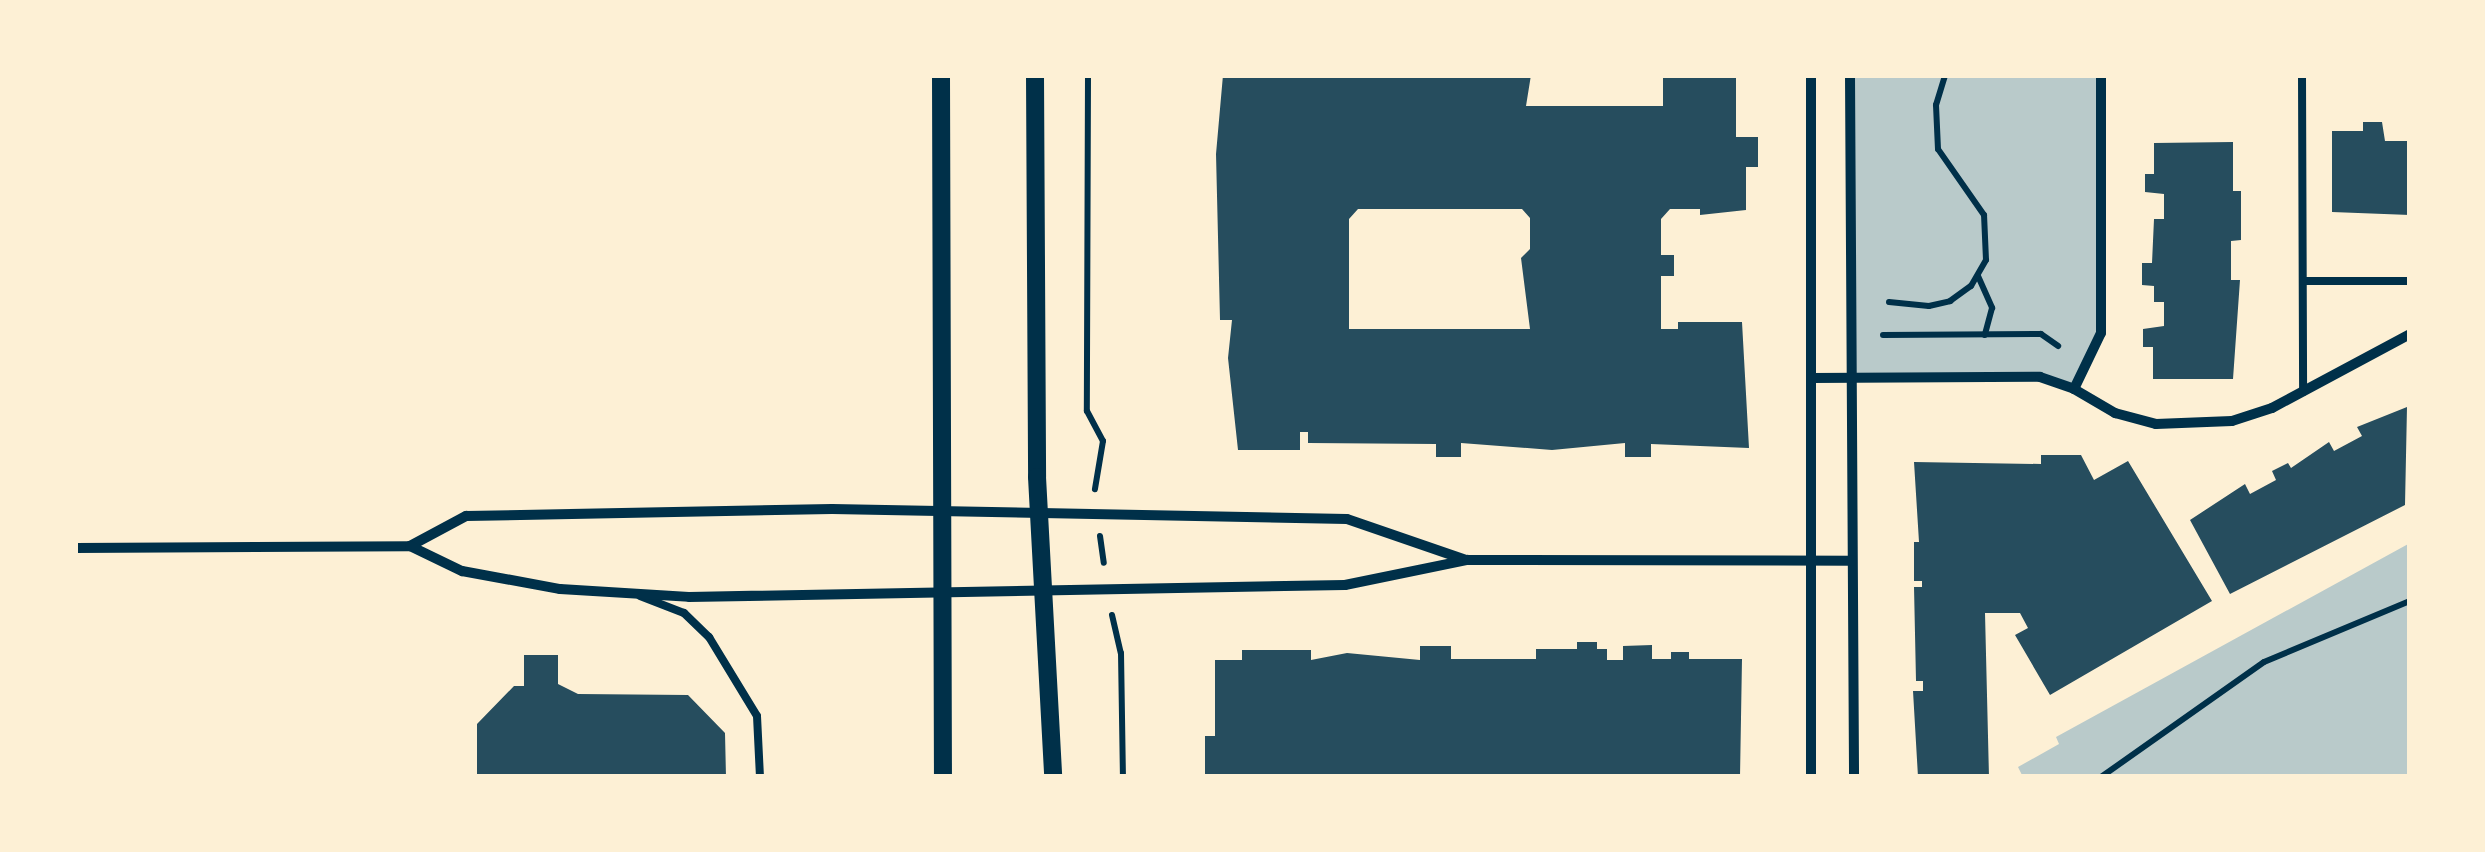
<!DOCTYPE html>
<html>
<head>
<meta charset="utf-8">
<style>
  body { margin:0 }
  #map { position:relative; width:2485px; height:852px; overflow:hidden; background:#fdf0d5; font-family:"Public Sans",sans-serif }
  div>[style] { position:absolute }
  .green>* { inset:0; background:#b9caca }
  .building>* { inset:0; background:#264d5e }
  .path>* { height:6px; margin:-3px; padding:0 3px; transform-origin:3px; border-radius:3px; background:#003049 }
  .service>* { height:8px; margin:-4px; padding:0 4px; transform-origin:4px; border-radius:4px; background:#003049 }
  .minor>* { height:10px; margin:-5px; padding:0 5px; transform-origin:5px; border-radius:5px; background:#003049 }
  .tertiary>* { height:18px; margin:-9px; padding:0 9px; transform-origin:9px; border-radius:9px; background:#003049 }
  span { translate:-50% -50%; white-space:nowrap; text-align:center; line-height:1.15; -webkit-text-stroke:9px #fdf0d5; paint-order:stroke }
  .frame { position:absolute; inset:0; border:78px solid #fdf0d5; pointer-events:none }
</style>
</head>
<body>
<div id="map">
  <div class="green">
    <i style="clip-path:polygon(1850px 75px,2101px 75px,2101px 333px,2074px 389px,2061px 382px,1851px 378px)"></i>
    <i style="clip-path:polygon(2410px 543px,2410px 777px,2023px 777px,2018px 767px,2059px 744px,2056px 737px)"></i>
  </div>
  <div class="building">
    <i style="clip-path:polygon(evenodd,1223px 75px,1531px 75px,1526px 106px,1663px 106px,1663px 75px,1736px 75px,1736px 137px,1758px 137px,1758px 167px,1746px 167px,1746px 210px,1700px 215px,1700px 209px,1670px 209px,1661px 219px,1661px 255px,1674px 255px,1674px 276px,1661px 276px,1661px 329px,1678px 329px,1678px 322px,1742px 322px,1749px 448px,1651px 444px,1651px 457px,1625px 457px,1625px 443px,1552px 450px,1461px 443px,1461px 457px,1436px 457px,1436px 444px,1308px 443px,1308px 432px,1300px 432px,1300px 450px,1238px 450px,1228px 358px,1232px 320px,1220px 320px,1216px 154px,1223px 75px,1358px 209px,1522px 209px,1530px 218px,1530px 249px,1521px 258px,1530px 329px,1349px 329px,1349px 219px,1358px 209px)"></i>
    <i style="clip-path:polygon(2363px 122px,2382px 122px,2385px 141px,2410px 141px,2410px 215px,2332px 212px,2332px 131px,2363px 131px)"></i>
    <i style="clip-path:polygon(2233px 142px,2233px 191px,2241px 191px,2241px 240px,2231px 241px,2231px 280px,2240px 280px,2233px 379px,2153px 379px,2153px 347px,2143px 347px,2143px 329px,2164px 326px,2164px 302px,2154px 302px,2154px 286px,2142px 285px,2142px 263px,2152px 263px,2154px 219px,2164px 219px,2164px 194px,2145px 192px,2145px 174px,2154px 174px,2154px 143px)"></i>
    <i style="clip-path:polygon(2407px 407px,2405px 505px,2230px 594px,2190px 520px,2245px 484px,2250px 494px,2276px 480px,2272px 471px,2288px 463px,2291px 468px,2329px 442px,2334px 451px,2362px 436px,2357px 427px)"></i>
    <i style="clip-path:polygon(2041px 455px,2081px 455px,2094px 480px,2128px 461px,2212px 601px,2050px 695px,2015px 635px,2028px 628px,2020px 613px,1985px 613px,1989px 777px,1918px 777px,1913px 691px,1923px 691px,1923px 681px,1916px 681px,1914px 587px,1922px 587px,1922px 581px,1914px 581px,1914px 542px,1919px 542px,1914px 462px,2041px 464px)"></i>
    <i style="clip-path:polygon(1577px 642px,1597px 642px,1597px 649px,1607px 649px,1607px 660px,1623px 660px,1623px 646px,1652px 645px,1652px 659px,1671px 659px,1671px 652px,1689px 652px,1689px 659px,1742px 659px,1740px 777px,1205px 777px,1205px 736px,1215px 736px,1215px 660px,1242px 660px,1242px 650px,1311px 650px,1311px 660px,1347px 653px,1420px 660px,1420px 646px,1451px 646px,1451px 659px,1536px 659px,1536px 649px,1577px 649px)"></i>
    <i style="clip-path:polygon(524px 655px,558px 655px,558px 684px,578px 694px,688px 695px,725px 733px,726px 777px,477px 777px,477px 724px,514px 686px,524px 686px)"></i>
  </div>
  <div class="path">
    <i style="left:1088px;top:75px;width:336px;rotate:90.2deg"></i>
    <i style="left:1087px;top:411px;width:34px;rotate:62deg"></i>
    <i style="left:1103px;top:441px;width:49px;rotate:99.5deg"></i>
    <i style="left:1978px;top:276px;width:35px;rotate:66deg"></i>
    <i style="left:1992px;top:308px;width:28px;rotate:105deg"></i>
    <i style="left:1889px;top:302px;width:40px;rotate:5.7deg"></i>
    <i style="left:1929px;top:306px;width:22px;rotate:-13deg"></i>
    <i style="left:1950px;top:301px;width:26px;rotate:-36deg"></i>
    <i style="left:1971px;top:286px;width:30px;rotate:-60deg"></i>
    <i style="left:1986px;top:260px;width:45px;rotate:-92.5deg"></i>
    <i style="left:1984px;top:215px;width:80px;rotate:-124.9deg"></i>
    <i style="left:1938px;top:149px;width:44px;rotate:-92.6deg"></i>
    <i style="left:1936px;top:105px;width:31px;rotate:-73deg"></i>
    <i style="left:1883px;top:335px;width:158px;rotate:-0.4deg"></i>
    <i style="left:2041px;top:334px;width:21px;rotate:35deg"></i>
    <i style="left:1100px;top:536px;width:27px;rotate:82deg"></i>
    <i style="left:1112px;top:615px;width:39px;rotate:77deg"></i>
    <i style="left:1121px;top:653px;width:124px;rotate:89.1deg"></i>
    <i style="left:2101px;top:777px;width:199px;rotate:-35.2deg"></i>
    <i style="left:2264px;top:662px;width:158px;rotate:-22.7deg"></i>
  </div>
  <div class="service">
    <i style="left:2302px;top:75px;width:317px;rotate:89.8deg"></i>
    <i style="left:2303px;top:281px;width:107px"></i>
    <i style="left:640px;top:596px;width:47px;rotate:21.1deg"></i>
    <i style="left:684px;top:613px;width:35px;rotate:44deg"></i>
    <i style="left:709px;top:637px;width:92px;rotate:58.7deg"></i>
    <i style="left:757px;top:716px;width:61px;rotate:87.2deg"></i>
  </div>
  <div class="minor">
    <i style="left:1850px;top:75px;width:702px;rotate:89.67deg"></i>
    <i style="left:1812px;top:378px;width:228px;rotate:-0.3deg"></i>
    <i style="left:2040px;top:377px;width:36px;rotate:19deg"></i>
    <i style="left:2074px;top:389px;width:62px;rotate:-64.3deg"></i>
    <i style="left:2101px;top:333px;width:258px;rotate:-90deg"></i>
    <i style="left:2074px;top:389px;width:48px;rotate:30.3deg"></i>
    <i style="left:2115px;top:413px;width:42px;rotate:15deg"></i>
    <i style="left:2156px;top:424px;width:76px;rotate:-2.3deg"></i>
    <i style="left:2232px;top:421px;width:42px;rotate:-18deg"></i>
    <i style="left:2272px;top:408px;width:157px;rotate:-28.2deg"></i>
    <i style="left:410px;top:546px;width:64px;rotate:-28.2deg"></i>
    <i style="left:466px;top:516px;width:366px;rotate:-1.1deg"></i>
    <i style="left:832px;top:509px;width:515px;rotate:1.11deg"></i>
    <i style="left:1347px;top:519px;width:126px;rotate:19deg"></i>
    <i style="left:75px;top:548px;width:335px;rotate:-0.3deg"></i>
    <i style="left:410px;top:546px;width:58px;rotate:25.7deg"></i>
    <i style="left:462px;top:571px;width:100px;rotate:10.4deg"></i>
    <i style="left:560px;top:589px;width:129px;rotate:3.5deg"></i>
    <i style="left:689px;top:597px;width:656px;rotate:-1.05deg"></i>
    <i style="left:1345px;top:585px;width:125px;rotate:-11.6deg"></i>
    <i style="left:1467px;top:560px;width:385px;rotate:0.1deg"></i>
    <i style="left:1811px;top:777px;width:702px;rotate:-90deg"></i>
  </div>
  <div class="tertiary">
    <i style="left:941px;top:75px;width:702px;rotate:89.84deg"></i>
    <i style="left:1035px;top:75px;width:402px;rotate:89.7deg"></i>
    <i style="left:1037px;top:477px;width:300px;rotate:86.9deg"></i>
  </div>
  <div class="frame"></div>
</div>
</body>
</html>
